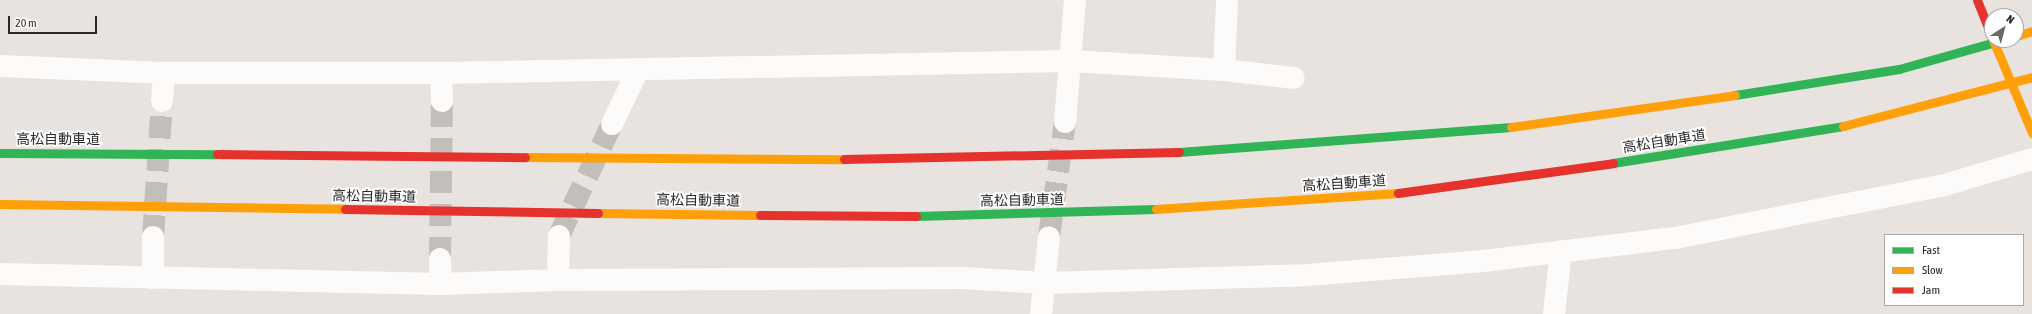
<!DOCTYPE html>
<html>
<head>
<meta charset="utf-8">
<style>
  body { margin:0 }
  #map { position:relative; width:2032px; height:314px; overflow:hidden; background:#e8e3de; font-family:"Asap Condensed","Noto Sans JP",sans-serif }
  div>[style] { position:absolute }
  .street-tunnel>* { height:22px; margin-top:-11px; transform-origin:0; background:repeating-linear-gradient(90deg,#c2beba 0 22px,transparent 0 33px) }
  .street>* { height:22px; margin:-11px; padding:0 11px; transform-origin:11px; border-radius:11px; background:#fcfbfa }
  .fast>* { height:9px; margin:-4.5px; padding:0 4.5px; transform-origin:4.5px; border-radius:4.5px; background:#30b455 }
  .slow>* { height:9px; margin:-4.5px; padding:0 4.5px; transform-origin:4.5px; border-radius:4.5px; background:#ff9f0a }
  .jam>* { height:9px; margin:-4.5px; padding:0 4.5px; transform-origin:4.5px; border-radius:4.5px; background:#e5322d }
  span { translate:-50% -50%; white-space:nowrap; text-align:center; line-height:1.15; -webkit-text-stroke:3.5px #fff; paint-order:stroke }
  .street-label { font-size:14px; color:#292929 }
  .legend { position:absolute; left:1884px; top:234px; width:140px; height:72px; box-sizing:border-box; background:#fff; border:1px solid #a9a9a9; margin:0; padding:5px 7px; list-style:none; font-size:12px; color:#292929 }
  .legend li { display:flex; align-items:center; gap:8px; height:20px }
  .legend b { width:20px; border:1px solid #a9a9a9 }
  .north { position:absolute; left:1984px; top:8px; width:40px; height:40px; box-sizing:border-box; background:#fff; border:1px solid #a9a9a9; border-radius:50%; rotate:36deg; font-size:11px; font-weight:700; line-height:16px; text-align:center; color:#292929 }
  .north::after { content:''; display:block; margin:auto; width:14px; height:18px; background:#6c6a68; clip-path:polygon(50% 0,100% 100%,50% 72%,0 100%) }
  .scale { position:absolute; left:8px; top:16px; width:89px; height:18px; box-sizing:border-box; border:2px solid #292929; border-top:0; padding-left:5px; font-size:12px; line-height:14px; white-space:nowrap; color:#292929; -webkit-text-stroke:3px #fff; paint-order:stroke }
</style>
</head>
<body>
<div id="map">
  <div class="street-tunnel">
    <i style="left:559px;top:236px;width:124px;rotate:-64.7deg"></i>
    <i style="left:153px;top:237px;width:136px;rotate:-86.2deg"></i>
    <i style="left:1049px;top:237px;width:116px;rotate:-82.1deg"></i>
    <i style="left:440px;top:259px;width:158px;rotate:-89.3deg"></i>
  </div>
  <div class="street">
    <i style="left:0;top:66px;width:164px;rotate:2.4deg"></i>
    <i style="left:164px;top:73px;width:277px"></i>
    <i style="left:441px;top:73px;width:628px;rotate:-1.09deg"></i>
    <i style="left:1069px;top:61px;width:155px;rotate:3.3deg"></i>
    <i style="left:1224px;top:70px;width:70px;rotate:-87.5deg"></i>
    <i style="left:1224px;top:70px;width:70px;rotate:6.5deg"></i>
    <i style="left:441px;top:73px;width:28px;rotate:88deg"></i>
    <i style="left:162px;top:101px;width:28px;rotate:-86deg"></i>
    <i style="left:1065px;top:122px;width:122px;rotate:-85.3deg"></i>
    <i style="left:612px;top:124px;width:60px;rotate:-64.3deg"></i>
    <i style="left:440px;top:259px;width:25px;rotate:88deg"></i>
    <i style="left:0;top:274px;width:441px;rotate:1.3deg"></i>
    <i style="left:441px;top:284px;width:117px;rotate:-2deg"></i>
    <i style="left:558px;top:280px;width:405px;rotate:-0.3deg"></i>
    <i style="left:963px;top:278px;width:82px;rotate:3.5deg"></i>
    <i style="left:1045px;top:283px;width:262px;rotate:-1.7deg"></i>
    <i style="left:1307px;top:275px;width:178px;rotate:-4.5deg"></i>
    <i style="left:1484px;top:261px;width:192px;rotate:-6.9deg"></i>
    <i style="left:1675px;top:238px;width:271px;rotate:-11.1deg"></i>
    <i style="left:1941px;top:186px;width:95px;rotate:-16.5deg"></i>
    <i style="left:153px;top:278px;width:41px;rotate:-90deg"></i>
    <i style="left:558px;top:280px;width:44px;rotate:-88.7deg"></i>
    <i style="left:1041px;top:314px;width:77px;rotate:-84.1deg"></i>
    <i style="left:1554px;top:314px;width:63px;rotate:-83.7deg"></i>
  </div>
  <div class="fast">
    <i style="left:1735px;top:95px;width:166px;rotate:-9deg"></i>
    <i style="left:1899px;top:69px;width:107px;rotate:-15.7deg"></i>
    <i style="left:1179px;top:152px;width:333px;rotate:-4.3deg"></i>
    <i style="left:0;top:153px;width:217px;rotate:0.3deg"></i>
    <i style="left:1613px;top:163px;width:233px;rotate:-9.1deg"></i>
    <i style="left:916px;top:216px;width:240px;rotate:-1.7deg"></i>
  </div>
  <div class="slow">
    <i style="left:2016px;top:36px;width:17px;rotate:-17deg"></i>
    <i style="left:1993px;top:40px;width:101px;rotate:67.2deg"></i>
    <i style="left:1843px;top:126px;width:195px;rotate:-14.5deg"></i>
    <i style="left:1511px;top:127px;width:226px;rotate:-8.1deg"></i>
    <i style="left:525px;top:157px;width:319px;rotate:0.4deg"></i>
    <i style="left:0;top:204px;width:345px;rotate:0.8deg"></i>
    <i style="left:1156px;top:209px;width:243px;rotate:-3.8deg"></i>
    <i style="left:598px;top:213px;width:162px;rotate:0.7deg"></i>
  </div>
  <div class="jam">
    <i style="left:1977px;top:0;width:40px;rotate:68deg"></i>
    <i style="left:217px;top:154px;width:308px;rotate:0.6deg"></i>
    <i style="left:844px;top:159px;width:335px;rotate:-1.2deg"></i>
    <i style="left:1398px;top:193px;width:217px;rotate:-7.9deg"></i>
    <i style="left:345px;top:209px;width:253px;rotate:0.9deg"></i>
    <i style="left:760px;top:215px;width:156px;rotate:0.4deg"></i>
  </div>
  <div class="street-label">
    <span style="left:58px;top:139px">高松自動車道</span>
    <span style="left:1664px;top:141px;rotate:-9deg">高松自動車道</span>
    <span style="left:1344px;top:183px;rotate:-4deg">高松自動車道</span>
    <span style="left:374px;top:196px;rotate:1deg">高松自動車道</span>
    <span style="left:698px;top:200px;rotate:1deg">高松自動車道</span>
    <span style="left:1022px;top:200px;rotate:-1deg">高松自動車道</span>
  </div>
  <ul class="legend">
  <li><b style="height:5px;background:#30b455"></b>Fast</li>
  <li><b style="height:5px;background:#ff9f0a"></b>Slow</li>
  <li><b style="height:5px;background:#e5322d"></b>Jam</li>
  </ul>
  <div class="north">N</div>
  <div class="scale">20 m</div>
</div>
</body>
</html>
